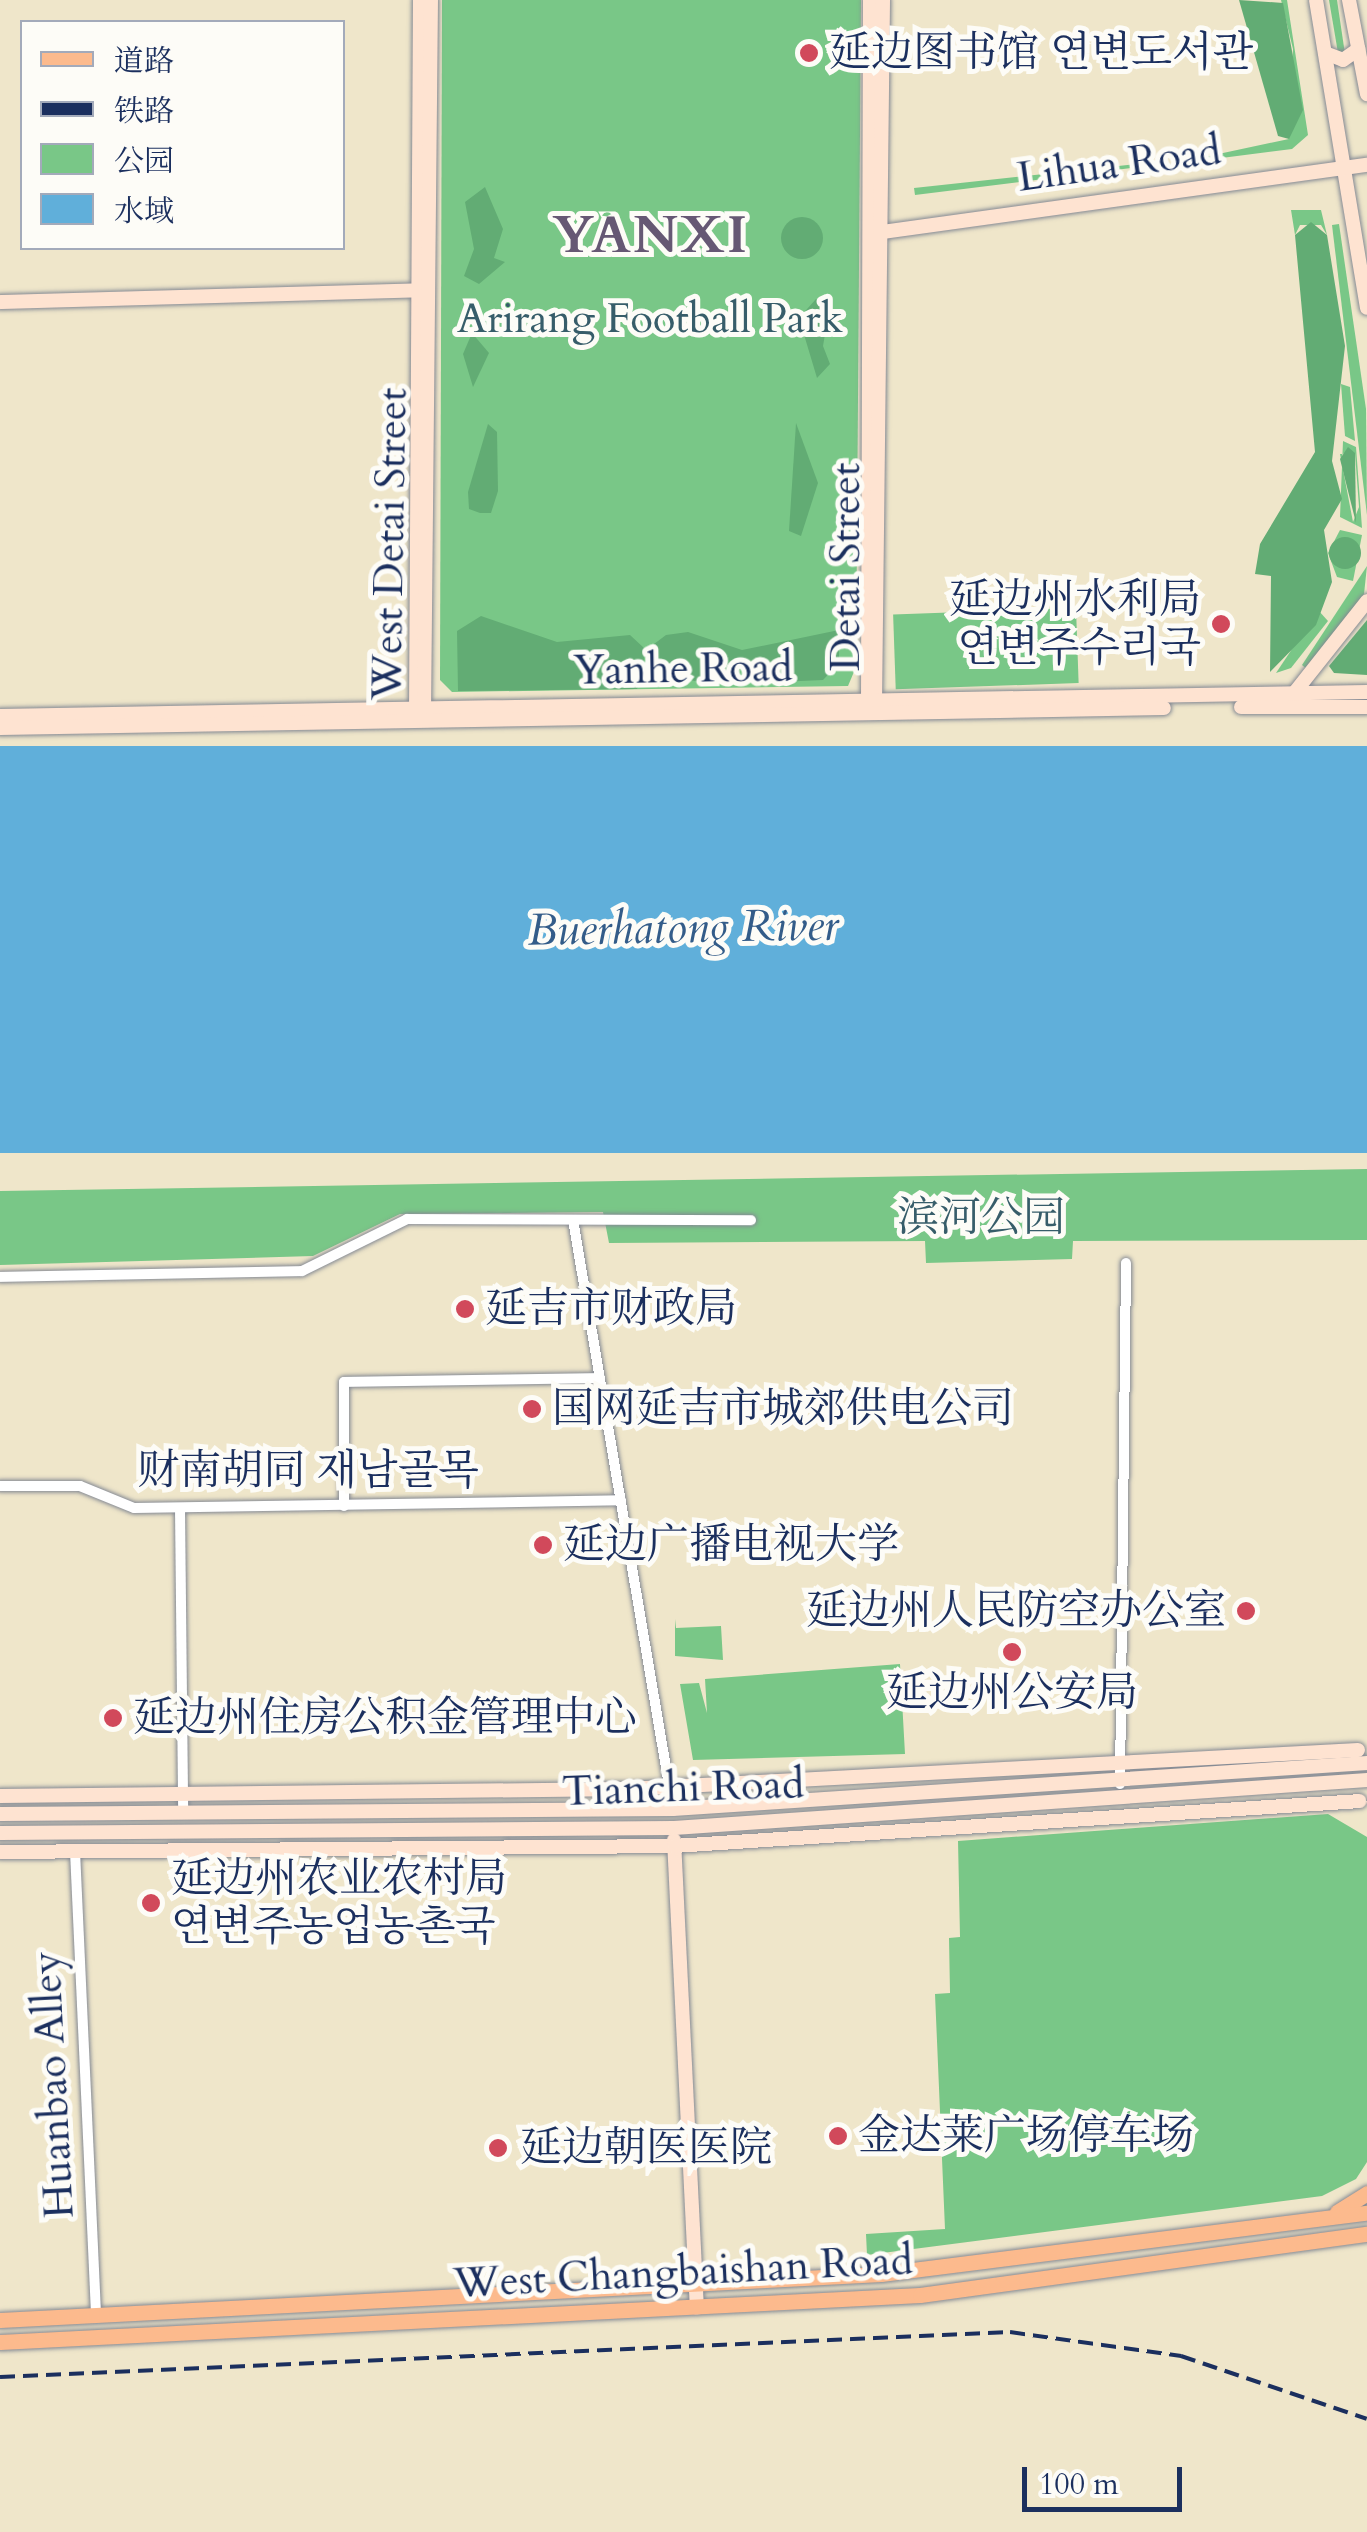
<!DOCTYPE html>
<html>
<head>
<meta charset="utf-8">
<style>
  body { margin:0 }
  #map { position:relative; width:1367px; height:2532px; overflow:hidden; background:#efe6ca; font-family:Cardo,"Noto Serif SC","Noto Serif KR",serif }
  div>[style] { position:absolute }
  .green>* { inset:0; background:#79c787; transform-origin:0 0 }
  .forest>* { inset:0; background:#62ac74 }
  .round { border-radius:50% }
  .water>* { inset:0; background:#60afda; transform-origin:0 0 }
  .roads { filter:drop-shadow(0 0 2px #858a94) drop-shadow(0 0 2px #858a94) }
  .street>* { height:10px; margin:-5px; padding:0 5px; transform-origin:5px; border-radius:5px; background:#fff }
  .secondary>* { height:14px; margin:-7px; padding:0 7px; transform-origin:7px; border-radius:7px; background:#fee3d1 }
  .primary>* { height:15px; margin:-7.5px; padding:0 7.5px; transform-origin:7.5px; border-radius:7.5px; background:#fcba8d }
  .rail>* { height:4px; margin-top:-2px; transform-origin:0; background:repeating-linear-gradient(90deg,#1b2f5e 0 15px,transparent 0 23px) }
  .dots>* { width:28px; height:28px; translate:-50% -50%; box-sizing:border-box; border:5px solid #fdfcf7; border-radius:50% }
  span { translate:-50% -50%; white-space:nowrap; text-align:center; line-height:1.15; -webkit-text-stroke:10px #fdfcf7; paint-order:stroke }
  .poi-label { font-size:42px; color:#1b2f5e }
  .left { translate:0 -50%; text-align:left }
  .right { translate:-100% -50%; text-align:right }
  .street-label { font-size:42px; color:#1b2f5e }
  .park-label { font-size:42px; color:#375d6a }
  .water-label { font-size:45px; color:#335c89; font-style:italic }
  .district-label { font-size:52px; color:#665874; font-weight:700; letter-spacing:2.5px }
  .legend { position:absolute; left:20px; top:20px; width:325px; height:230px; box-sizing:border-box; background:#fdfcf7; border:2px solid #a3aaba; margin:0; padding:12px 18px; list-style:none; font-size:30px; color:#1b2f5e }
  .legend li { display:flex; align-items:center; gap:20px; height:50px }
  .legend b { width:50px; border:2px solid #a3aaba }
  .scale { position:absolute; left:1022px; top:2467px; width:160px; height:45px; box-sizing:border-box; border:5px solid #1b2f5e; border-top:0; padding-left:12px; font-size:30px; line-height:35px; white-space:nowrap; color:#1b2f5e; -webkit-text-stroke:8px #fdfcf7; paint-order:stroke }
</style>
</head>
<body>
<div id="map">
  <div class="green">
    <i style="clip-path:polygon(442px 0,861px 0,856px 667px,848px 686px,452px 692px,440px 680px)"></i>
    <i style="clip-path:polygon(1281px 0,1287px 0,1308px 135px,1292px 149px,1167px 165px,1289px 139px,1293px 49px)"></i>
    <i style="clip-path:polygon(1329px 0,1337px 0,1345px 54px,1338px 53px)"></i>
    <i style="clip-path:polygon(1146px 163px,1147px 166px,915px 195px,914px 188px)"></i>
    <i style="clip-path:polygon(1291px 210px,1321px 210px,1327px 235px,1321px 225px,1300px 225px,1295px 235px)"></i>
    <i style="clip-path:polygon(1339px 224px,1366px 409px,1367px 515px,1332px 225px)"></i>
    <i style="clip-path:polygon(1341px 384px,1350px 387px,1355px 441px,1345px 436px)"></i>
    <i style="clip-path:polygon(evenodd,1343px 441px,1356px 447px,1362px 528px,1340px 517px,1343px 441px,1355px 453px,1359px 507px,1353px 522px,1340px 454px,1355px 453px)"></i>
    <i style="clip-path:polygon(1340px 530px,1362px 535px,1353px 581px,1337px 577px,1328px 553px)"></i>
    <i style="clip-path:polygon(1367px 566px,1364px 594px,1308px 670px,1302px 665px)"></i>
    <i style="left:1076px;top:608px;width:75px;height:183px;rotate:88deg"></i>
    <i style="clip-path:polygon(1318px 610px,1328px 621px,1291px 668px,1276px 673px)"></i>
    <i style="clip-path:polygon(1367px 1169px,1367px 1240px,1073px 1241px,1072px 1259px,926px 1263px,925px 1241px,609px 1243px,603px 1212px,400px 1214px,313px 1256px,0 1265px,0 1191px)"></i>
    <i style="clip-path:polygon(675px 1619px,676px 1628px,721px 1626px,723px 1660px,675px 1656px)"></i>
    <i style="clip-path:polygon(900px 1664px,905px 1754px,693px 1760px,680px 1684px,699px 1683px,707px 1713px,705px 1679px)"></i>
    <i style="clip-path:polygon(1328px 1814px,1367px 1837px,1367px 2162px,1356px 2179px,1322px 2196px,867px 2255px,866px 2234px,945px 2229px,935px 1994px,950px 1993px,949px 1938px,960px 1937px,958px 1841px)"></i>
  </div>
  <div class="forest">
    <i style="clip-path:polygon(1239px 0,1283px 3px,1303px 110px,1289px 139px,1278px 136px)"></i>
    <i style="clip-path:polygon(485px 187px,503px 229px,494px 258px,505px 262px,479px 284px,464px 276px,474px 249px,465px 202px)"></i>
    <i class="round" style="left:781px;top:217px;width:42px;height:42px"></i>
    <i style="clip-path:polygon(1311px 222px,1327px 235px,1345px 346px,1332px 461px,1342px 499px,1324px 530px,1332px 582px,1316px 625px,1270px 672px,1271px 576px,1255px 574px,1260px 544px,1315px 452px,1295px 235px)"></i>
    <i style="clip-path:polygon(816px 299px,829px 311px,823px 346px,830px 364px,817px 378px,799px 318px)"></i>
    <i style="clip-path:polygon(472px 333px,489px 353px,473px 387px,463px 354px)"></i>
    <i style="clip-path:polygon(796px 423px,818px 483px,801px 536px,789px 531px)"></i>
    <i style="clip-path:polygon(488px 424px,497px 432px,498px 491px,491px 513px,480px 513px,469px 509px,468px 492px)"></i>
    <i style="clip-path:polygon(1348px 447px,1355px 453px,1356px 523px,1340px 459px)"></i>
    <i class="round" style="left:1329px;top:537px;width:32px;height:32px"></i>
    <i style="clip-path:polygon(481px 616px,557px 642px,630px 635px,644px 648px,644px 675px,637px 689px,458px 691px,457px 631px)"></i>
    <i style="clip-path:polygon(1367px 620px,1367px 675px,1334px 673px,1329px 666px)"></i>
    <i style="clip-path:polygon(839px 630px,839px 663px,823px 680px,778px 682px,758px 666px,741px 667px,734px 681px,705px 683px,654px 673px,654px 644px,666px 635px,688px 632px,742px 650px)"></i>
  </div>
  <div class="water">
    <i style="left:1367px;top:746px;width:407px;height:1367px;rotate:90deg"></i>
  </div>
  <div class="roads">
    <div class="street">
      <i style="left:573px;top:1220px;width:597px;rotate:80.36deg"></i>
      <i style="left:0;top:1277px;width:302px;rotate:-1.1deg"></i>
      <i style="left:302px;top:1271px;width:117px;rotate:-26.3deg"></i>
      <i style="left:407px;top:1219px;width:344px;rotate:0.2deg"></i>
      <i style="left:0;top:1486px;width:80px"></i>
      <i style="left:80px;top:1486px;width:58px;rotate:22.2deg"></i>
      <i style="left:134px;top:1508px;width:487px;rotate:-0.9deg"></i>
      <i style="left:344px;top:1506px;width:124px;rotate:-90deg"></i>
      <i style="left:344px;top:1382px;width:256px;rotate:-0.9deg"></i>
      <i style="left:180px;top:1508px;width:305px;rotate:89.4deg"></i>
      <i style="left:1120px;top:1784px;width:521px;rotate:-89.34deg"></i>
      <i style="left:75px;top:1851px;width:464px;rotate:87.4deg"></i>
    </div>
    <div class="secondary">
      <i style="left:1316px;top:0;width:312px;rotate:80.6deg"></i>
      <i style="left:1349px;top:0;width:96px;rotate:79.2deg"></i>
      <i style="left:1325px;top:53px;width:19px;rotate:21deg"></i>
      <i style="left:1343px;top:60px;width:19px;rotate:-35deg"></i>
      <i style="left:875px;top:233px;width:497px;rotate:-7.9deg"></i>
      <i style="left:0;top:302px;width:423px;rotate:-1.6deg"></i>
      <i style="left:1295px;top:692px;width:116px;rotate:-51.6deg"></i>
      <i style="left:868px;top:705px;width:705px;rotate:-89.84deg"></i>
      <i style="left:875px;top:706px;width:706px;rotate:-89.35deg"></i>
      <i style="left:1241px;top:707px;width:126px"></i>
      <i style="left:416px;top:714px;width:714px;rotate:-89.68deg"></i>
      <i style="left:424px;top:714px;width:714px;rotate:-89.44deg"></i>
      <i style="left:0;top:716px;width:1367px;rotate:-1.01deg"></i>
      <i style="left:0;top:728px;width:1164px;rotate:-0.98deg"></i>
      <i style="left:0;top:1796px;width:627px;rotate:-0.64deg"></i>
      <i style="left:627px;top:1789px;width:732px;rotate:-3.05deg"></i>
      <i style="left:0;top:1814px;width:673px;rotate:-0.43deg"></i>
      <i style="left:673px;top:1809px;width:696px;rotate:-3.79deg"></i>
      <i style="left:0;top:1833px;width:674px;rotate:-0.43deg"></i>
      <i style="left:674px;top:1828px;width:695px;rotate:-3.96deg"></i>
      <i style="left:674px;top:1840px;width:468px;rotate:87.2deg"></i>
      <i style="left:0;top:1852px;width:674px;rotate:-0.51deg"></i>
      <i style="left:674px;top:1846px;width:687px;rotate:-3.75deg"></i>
    </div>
    <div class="primary">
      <i style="left:1337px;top:2212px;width:36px;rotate:-32deg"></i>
      <i style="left:0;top:2320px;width:882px;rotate:-2.99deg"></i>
      <i style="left:881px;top:2274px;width:490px;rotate:-7.2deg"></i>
      <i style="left:0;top:2342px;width:921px;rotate:-2.92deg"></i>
      <i style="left:920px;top:2295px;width:451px;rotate:-7.8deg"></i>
    </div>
  </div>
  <div class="rail">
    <i style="left:0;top:2377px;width:1011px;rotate:-2.55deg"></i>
    <i style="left:1010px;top:2332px;width:173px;rotate:8deg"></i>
    <i style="left:1181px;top:2356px;width:196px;rotate:18.7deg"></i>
  </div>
  <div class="dots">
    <i style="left:809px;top:53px;background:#d1495b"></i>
    <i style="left:1221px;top:624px;background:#d1495b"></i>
    <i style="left:465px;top:1309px;background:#d1495b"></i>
    <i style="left:532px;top:1409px;background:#d1495b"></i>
    <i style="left:543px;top:1545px;background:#d1495b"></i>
    <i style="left:1246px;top:1611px;background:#d1495b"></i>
    <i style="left:1012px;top:1652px;background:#d1495b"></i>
    <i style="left:113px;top:1718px;background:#d1495b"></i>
    <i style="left:151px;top:1903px;background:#d1495b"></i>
    <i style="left:838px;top:2136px;background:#d1495b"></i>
    <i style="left:498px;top:2148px;background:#d1495b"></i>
  </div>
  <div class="poi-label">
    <span class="left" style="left:829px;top:53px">延边图书馆 연변도서관</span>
    <span class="right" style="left:1201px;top:624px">延边州水利局<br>연변주수리국</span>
    <span class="left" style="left:485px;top:1309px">延吉市财政局</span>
    <span class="left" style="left:552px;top:1409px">国网延吉市城郊供电公司</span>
    <span class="left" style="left:563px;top:1545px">延边广播电视大学</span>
    <span class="right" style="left:1226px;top:1611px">延边州人民防空办公室</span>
    <span style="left:1012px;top:1693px">延边州公安局</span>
    <span class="left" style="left:133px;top:1718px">延边州住房公积金管理中心</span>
    <span class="left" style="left:171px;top:1903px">延边州农业农村局<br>연변주농업농촌국</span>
    <span class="left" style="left:858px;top:2136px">金达莱广场停车场</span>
    <span class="left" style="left:520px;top:2148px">延边朝医医院</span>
  </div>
  <div class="street-label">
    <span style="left:1119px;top:164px;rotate:-8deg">Lihua Road</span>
    <span style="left:390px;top:544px;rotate:-89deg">West Detai Street</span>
    <span style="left:846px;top:567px;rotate:-90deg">Detai Street</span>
    <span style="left:683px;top:669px;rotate:-1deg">Yanhe Road</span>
    <span style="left:308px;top:1471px">财南胡同 재남골목</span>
    <span style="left:683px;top:1788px;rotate:-2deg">Tianchi Road</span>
    <span style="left:53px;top:2085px;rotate:-93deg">Huanbao Alley</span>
    <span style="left:683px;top:2272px;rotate:-3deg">West Changbaishan Road</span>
  </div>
  <div class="park-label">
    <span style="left:650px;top:319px">Arirang Football Park</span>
    <span style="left:981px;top:1218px">滨河公园</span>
  </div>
  <div class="water-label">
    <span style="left:683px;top:928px;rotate:-1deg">Buerhatong River</span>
  </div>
  <div class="district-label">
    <span style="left:651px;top:237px">YANXI</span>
  </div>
  <ul class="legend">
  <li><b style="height:12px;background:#fcba8d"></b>道路</li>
  <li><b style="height:12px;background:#1b2f5e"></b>铁路</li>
  <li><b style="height:28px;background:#79c787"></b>公园</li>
  <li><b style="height:28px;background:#60afda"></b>水域</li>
  </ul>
  <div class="scale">100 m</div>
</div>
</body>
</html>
